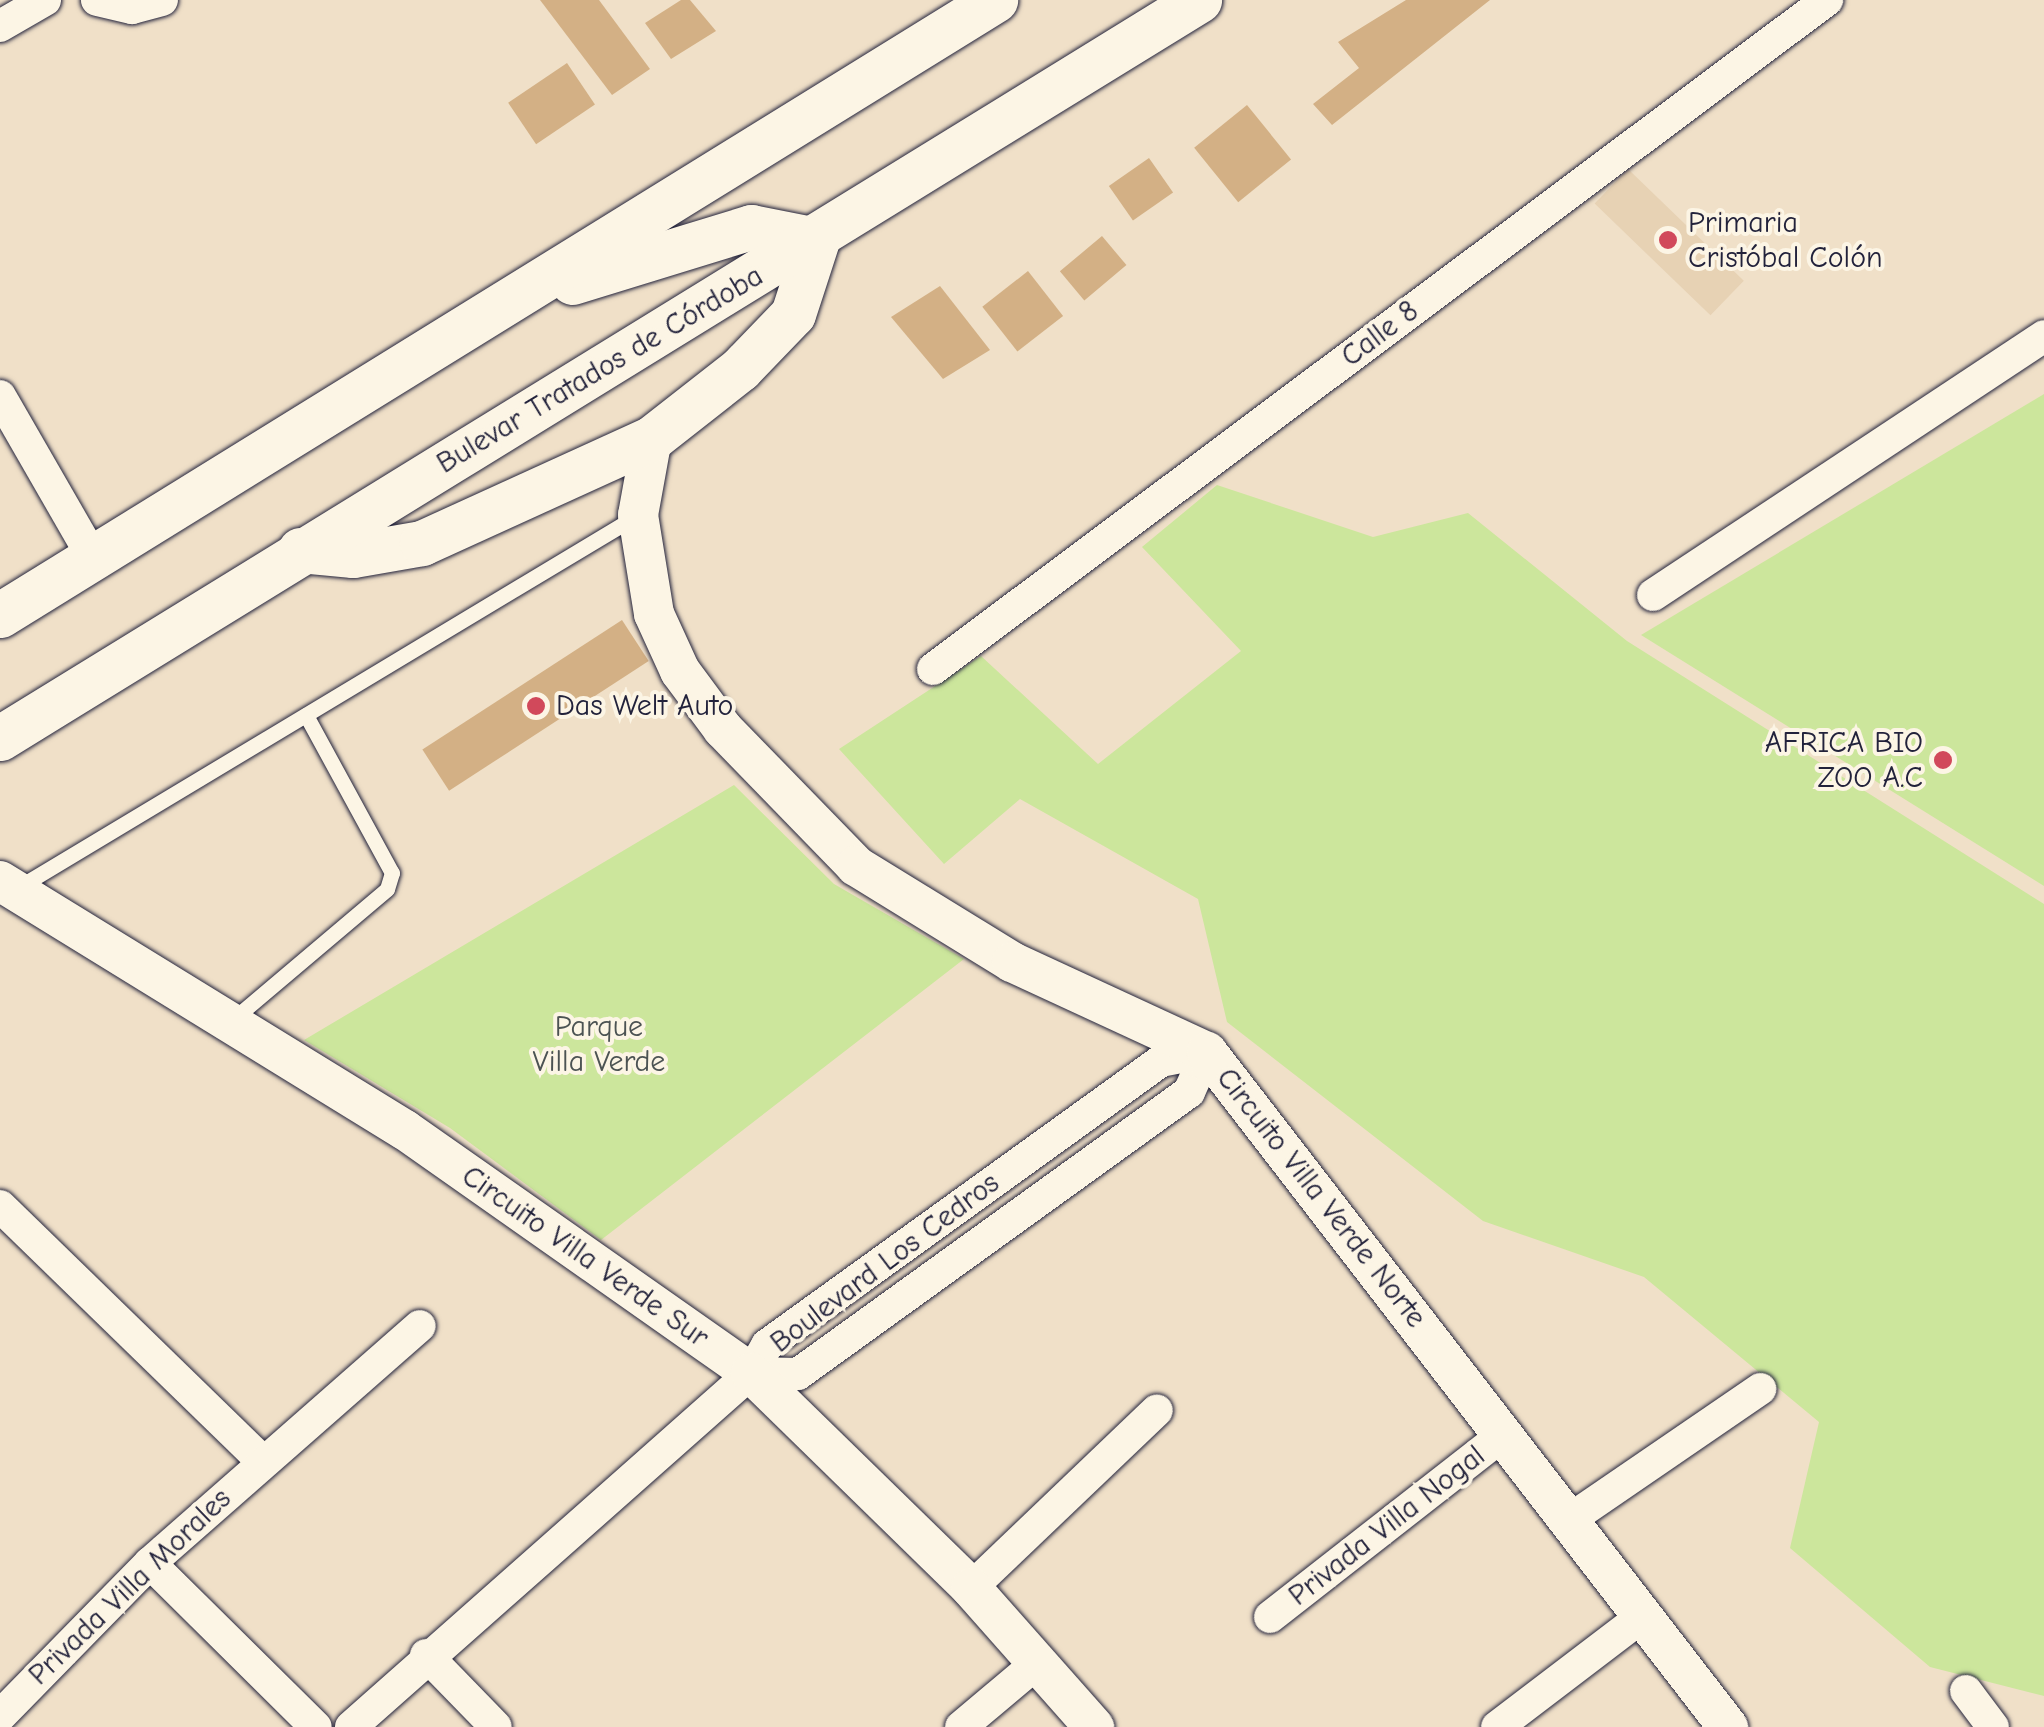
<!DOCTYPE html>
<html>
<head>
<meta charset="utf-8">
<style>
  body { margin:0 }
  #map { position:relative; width:2044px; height:1727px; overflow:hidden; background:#f0e0c8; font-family:"Comic Neue",sans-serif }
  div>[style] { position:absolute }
  .built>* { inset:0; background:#e7d2b4; transform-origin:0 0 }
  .green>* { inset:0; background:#cce69c }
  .building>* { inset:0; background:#d3b085; transform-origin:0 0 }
  .roads { filter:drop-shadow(0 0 2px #22223b) drop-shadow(0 0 2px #22223b) }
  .service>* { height:15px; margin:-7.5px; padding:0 7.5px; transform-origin:7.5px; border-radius:7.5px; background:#fcf5e5 }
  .minor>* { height:32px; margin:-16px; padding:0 16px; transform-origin:16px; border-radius:16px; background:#fcf5e5 }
  .tertiary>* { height:40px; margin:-20px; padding:0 20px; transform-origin:20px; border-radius:20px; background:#fcf5e5 }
  .secondary>* { height:45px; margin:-22.5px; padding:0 22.5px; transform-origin:22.5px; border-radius:22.5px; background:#fcf5e5 }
  .dots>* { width:28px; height:28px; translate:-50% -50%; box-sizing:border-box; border:5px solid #fcf5e5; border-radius:50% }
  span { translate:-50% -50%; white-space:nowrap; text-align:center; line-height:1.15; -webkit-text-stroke:8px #fcf5e5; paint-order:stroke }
  .poi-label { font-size:30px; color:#22223b }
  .left { translate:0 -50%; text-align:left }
  .right { translate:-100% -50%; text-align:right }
  .street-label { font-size:30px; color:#22223b }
  .park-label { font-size:30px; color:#4c5353 }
</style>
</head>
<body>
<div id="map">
  <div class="built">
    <i style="left:1628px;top:169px;width:161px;height:48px;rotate:44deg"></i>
  </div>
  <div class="green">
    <i style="clip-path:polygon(2044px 394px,2044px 886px,1641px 635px)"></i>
    <i style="clip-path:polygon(1217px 485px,1373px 537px,1468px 513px,1627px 641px,2044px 904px,2044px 1696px,1930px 1667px,1790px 1548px,1819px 1422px,1644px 1277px,1483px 1221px,1227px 1022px,1198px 899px,1020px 799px,944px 864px,839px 749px,981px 656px,1098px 764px,1241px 651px,1142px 547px)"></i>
    <i style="clip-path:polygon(734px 785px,834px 884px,964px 959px,601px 1240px,450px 1128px,304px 1040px)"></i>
  </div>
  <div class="building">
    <i style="clip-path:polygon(540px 0,599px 0,650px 69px,612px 95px)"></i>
    <i style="clip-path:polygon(681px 0,690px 0,716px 31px,671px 59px,645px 23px)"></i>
    <i style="clip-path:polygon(1406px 0,1490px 0,1332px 125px,1313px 104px,1359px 68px,1338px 42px)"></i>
    <i style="left:567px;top:63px;width:50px;height:71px;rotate:56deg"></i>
    <i style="left:1247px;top:105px;width:70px;height:68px;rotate:51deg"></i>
    <i style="left:1149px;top:158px;width:42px;height:49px;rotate:55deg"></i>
    <i style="left:1102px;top:236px;width:38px;height:55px;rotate:50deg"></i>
    <i style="left:1028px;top:271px;width:57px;height:58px;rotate:52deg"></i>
    <i style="clip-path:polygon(940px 286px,990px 350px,943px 379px,891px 317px)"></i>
    <i style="left:622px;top:620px;width:49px;height:238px;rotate:57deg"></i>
  </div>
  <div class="roads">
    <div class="service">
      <i style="left:19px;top:887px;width:716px;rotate:-31deg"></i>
      <i style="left:231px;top:1021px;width:204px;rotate:-40.2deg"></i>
      <i style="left:387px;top:889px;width:17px;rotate:-73deg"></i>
      <i style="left:392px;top:873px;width:180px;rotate:-118.6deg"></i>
    </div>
    <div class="minor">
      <i style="left:97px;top:0;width:36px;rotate:13deg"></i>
      <i style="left:132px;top:8px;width:31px;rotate:-15deg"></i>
      <i style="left:0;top:26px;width:52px;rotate:-30deg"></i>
      <i style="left:0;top:396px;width:187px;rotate:60.1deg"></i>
      <i style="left:1653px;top:595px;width:469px;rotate:-33.5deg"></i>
      <i style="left:933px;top:669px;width:1117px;rotate:-36.81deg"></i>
      <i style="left:1207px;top:1052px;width:44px;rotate:114.2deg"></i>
      <i style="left:1189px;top:1092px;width:482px;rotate:144.2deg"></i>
      <i style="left:798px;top:1374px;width:47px;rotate:-178.8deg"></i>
      <i style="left:751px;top:1373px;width:32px;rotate:-60deg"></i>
      <i style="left:767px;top:1345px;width:486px;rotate:-35.8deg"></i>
      <i style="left:1161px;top:1061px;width:47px;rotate:-11.1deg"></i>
      <i style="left:0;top:1206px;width:364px;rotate:44.2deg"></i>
      <i style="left:1569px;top:1520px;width:232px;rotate:-34.4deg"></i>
      <i style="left:150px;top:1563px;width:233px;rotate:44.7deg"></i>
      <i style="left:971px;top:1588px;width:257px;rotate:-43.7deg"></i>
      <i style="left:1270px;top:1617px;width:296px;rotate:-38deg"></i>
      <i style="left:426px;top:1655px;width:100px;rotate:45.8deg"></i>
      <i style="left:1966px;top:1691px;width:45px;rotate:53.1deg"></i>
      <i style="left:0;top:1716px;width:214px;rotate:-45.6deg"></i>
      <i style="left:150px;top:1563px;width:359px;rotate:-41.3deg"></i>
      <i style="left:351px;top:1727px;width:534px;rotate:-41.51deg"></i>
      <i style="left:961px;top:1727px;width:99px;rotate:-40.1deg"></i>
      <i style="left:1497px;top:1727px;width:185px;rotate:-37.3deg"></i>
    </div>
    <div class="tertiary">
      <i style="left:652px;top:438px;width:78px;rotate:100.3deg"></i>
      <i style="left:638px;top:515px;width:100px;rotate:80.8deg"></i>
      <i style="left:654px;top:614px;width:63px;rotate:65.5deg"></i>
      <i style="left:680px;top:671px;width:72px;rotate:53.4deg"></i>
      <i style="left:723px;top:729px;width:191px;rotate:45.8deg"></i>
      <i style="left:856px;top:866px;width:183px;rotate:31.6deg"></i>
      <i style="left:1012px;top:962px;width:215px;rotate:24.8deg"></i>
      <i style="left:1207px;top:1052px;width:853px;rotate:52.34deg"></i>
      <i style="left:0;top:881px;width:475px;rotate:31.6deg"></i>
      <i style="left:405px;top:1130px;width:423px;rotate:35.1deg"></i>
      <i style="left:751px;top:1373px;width:308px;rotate:44.3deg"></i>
      <i style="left:971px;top:1588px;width:186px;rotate:48.5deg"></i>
    </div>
    <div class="secondary">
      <i style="left:300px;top:550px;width:53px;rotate:5.4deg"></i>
      <i style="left:353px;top:555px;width:70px;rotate:-9.9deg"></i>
      <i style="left:422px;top:543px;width:253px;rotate:-24.5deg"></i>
      <i style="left:652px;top:438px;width:112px;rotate:-38.1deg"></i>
      <i style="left:740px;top:369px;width:76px;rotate:-46.1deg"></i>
      <i style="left:793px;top:314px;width:78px;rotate:-72deg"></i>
      <i style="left:817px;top:240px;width:67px;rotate:-168.9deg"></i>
      <i style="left:751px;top:227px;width:187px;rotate:162.9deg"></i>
      <i style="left:0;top:615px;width:1170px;rotate:-31.72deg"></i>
      <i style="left:0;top:738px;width:1408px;rotate:-31.61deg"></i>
    </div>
  </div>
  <div class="dots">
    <i style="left:1668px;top:240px;background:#d1495b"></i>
    <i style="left:536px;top:706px;background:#d1495b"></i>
    <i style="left:1943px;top:760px;background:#d1495b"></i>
  </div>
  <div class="poi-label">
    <span class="left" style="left:1688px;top:240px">Primaria<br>Cristóbal Colón</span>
    <span class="left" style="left:556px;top:706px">Das Welt Auto</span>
    <span class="right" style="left:1923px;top:760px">AFRICA BIO<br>ZOO A.C</span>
  </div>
  <div class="street-label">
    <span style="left:1380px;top:334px;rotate:-37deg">Calle 8</span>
    <span style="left:600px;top:370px;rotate:-31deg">Bulevar Tratados de Córdoba</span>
    <span style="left:1321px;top:1198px;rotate:52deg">Circuito Villa Verde Norte</span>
    <span style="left:585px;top:1257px;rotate:35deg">Circuito Villa Verde Sur</span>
    <span style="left:885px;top:1263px;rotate:-37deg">Boulevard Los Cedros</span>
    <span style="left:1387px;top:1526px;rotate:-38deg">Privada Villa Nogal</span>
    <span style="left:130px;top:1587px;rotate:-44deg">Privada Villa Morales</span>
  </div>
  <div class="park-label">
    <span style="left:599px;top:1044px">Parque<br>Villa Verde</span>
  </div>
</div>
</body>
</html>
